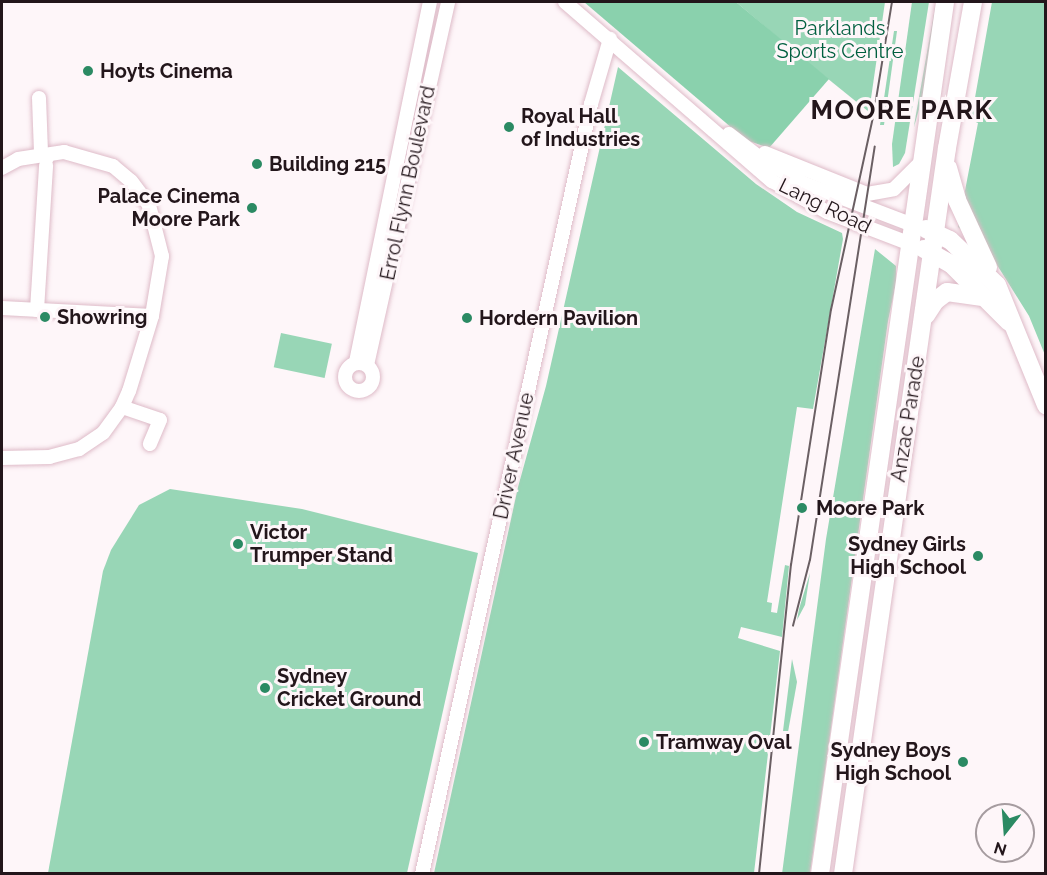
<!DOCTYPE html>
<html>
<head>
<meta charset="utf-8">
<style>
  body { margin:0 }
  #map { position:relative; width:1047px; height:875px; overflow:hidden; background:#fef6f9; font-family:Raleway,sans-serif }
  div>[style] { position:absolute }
  .green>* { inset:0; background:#98d6b6; transform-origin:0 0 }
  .forest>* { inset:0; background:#8ad1ad }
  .roads { filter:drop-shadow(0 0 2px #debbc8) drop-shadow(0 0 2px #debbc8) }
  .minor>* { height:14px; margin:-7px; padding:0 7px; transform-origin:7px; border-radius:7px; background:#fff }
  .minor>.ring { margin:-7px; padding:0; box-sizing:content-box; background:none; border:14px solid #fff; border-radius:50% }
  .major>* { height:18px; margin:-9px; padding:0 9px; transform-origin:9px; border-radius:9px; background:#fff }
  .tram>* { height:1.5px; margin:-0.75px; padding:0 0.75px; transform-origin:0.75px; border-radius:0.75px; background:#6a5f63 }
  .dots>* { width:16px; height:16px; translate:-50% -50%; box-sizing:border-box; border:3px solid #fef6f9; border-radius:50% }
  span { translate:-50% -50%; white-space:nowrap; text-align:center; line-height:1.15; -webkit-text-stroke:6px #fef6f9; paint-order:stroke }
  .park-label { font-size:20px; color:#005f3f }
  .poi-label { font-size:20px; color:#23161b; font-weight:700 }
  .left { translate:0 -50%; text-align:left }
  .right { translate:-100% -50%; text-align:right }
  .street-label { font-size:20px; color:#23161b }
  .district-label { font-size:26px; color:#23161b; font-weight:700; letter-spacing:1.5px }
  .frame { position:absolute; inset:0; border:3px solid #23161b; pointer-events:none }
  .north { position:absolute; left:975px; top:803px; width:60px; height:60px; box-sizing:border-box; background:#fef6f9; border:2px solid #a69ca0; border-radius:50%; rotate:197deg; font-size:16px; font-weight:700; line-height:24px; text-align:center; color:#23161b }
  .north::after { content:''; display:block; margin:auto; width:21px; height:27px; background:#2b8a63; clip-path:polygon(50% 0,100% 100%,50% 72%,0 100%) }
</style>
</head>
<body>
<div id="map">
  <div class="green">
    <i style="clip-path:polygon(736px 2px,885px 2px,869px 112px,801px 57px)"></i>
    <i style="clip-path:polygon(912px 2px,929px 2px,905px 153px,899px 164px,893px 167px,892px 144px)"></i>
    <i style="clip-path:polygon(936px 2px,925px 88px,914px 127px,915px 120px)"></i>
    <i style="clip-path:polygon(992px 2px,1045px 2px,1045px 355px,1029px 316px,992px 257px,958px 227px,978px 123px,971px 120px)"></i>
    <i style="clip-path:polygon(894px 31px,897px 31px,884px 125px,880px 125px)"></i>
    <i style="clip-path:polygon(618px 67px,756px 184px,797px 212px,842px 233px,843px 239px,813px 409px,797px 407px,767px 602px,772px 603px,771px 612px,777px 613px,785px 565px,789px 566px,782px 637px,741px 627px,738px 638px,780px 651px,754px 873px,434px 873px,518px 487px,546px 386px)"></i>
    <i style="clip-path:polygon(875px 249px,896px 266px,896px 283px,888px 321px,823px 785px,810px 873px,782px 874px,826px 539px)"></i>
    <i style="left:281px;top:333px;width:52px;height:35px;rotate:12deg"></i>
    <i style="clip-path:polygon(170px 489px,302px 509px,478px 553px,407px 873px,48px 873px,103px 571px,111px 550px,139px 505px)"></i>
    <i style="clip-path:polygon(810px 573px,805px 605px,797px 620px,799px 609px)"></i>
    <i style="clip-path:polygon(792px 659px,797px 682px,788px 732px,783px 731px)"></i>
  </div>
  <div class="forest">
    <i style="clip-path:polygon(584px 2px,736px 2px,829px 79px,769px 148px,746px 140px)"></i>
  </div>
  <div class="roads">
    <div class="minor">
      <i style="left:565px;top:2px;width:274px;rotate:40.9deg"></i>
      <i style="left:772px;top:181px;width:63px;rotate:29.4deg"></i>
      <i style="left:827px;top:212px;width:90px;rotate:20.9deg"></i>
      <i style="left:39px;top:98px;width:55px;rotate:87.9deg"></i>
      <i style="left:41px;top:153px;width:8px;rotate:45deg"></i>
      <i style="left:729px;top:134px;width:44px;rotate:37.6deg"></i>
      <i style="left:764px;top:161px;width:45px;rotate:29.4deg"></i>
      <i style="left:803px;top:183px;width:118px;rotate:20.9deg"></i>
      <i style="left:765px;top:153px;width:110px;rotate:21.9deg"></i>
      <i style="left:867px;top:194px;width:27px;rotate:-10deg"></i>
      <i style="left:894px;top:189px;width:37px;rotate:-45deg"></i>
      <i style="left:2px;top:168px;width:18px;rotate:-29deg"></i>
      <i style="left:18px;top:159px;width:47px;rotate:-8.7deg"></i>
      <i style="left:64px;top:152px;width:51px;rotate:15.9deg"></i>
      <i style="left:113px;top:166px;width:23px;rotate:40deg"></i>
      <i style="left:131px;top:181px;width:30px;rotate:53deg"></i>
      <i style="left:149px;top:205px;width:53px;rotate:75.7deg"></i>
      <i style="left:162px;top:256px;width:61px;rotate:99.5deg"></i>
      <i style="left:152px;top:316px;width:78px;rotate:107deg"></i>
      <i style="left:129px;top:391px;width:17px;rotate:114deg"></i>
      <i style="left:122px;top:407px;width:32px;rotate:126deg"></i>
      <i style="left:103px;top:433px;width:29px;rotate:146deg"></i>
      <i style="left:79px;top:449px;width:30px;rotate:165deg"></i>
      <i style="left:50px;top:457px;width:48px;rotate:178.8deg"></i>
      <i style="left:2px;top:308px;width:150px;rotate:3.1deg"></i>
      <i style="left:37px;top:310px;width:145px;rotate:-86.4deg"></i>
      <i style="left:356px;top:362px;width:368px;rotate:-78.4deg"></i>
      <i class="ring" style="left:345px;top:363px;width:14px;height:14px"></i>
      <i style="left:367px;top:365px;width:372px;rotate:-77.4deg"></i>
      <i style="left:122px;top:407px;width:40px;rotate:18.9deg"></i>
      <i style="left:160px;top:420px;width:26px;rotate:113deg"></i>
      <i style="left:422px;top:874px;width:788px;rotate:-77.62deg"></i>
      <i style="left:591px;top:104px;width:68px;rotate:-73.7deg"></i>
    </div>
    <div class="major">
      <i style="left:948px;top:168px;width:33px;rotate:74deg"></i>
      <i style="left:957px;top:200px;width:74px;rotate:65.2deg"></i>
      <i style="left:926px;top:229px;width:26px;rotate:25deg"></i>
      <i style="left:950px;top:240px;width:65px;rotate:43.8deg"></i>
      <i style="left:997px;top:285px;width:130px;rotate:67.8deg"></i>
      <i style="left:924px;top:249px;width:31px;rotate:29deg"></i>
      <i style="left:951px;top:264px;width:82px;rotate:45deg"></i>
      <i style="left:926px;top:315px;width:17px;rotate:-57deg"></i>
      <i style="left:935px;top:301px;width:15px;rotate:-37deg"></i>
      <i style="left:947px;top:292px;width:34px;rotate:8deg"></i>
      <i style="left:820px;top:874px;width:881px;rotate:-81.84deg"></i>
      <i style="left:843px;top:874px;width:733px;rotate:-81.85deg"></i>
      <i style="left:947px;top:148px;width:148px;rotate:-79.9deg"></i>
    </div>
  </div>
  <div class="tram">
    <i style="left:793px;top:626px;width:68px;rotate:-75.6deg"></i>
    <i style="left:810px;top:560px;width:418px;rotate:-81.1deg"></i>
    <i style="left:759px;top:874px;width:311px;rotate:-84.1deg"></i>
    <i style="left:791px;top:565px;width:258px;rotate:-81.1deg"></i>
    <i style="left:831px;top:310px;width:197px;rotate:-77.7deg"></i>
    <i style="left:873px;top:118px;width:118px;rotate:-80.7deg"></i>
  </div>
  <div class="dots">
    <i style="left:88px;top:71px;background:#2b8a63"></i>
    <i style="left:509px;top:127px;background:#2b8a63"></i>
    <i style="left:257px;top:164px;background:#2b8a63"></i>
    <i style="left:252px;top:208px;background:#2b8a63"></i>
    <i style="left:45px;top:317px;background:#2b8a63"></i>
    <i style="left:467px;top:318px;background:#2b8a63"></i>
    <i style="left:802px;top:508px;background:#2b8a63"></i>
    <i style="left:238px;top:544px;background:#2b8a63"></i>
    <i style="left:978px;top:556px;background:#2b8a63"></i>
    <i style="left:265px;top:688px;background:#2b8a63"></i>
    <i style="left:644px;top:742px;background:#2b8a63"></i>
    <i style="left:963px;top:762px;background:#2b8a63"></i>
  </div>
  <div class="park-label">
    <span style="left:840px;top:40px">Parklands<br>Sports Centre</span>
  </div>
  <div class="poi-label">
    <span class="left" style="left:100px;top:71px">Hoyts Cinema</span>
    <span class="left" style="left:521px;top:128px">Royal Hall<br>of Industries</span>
    <span class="left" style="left:269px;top:164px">Building 215</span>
    <span class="right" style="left:240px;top:208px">Palace Cinema<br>Moore Park</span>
    <span class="left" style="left:57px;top:317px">Showring</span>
    <span class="left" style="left:479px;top:318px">Hordern Pavilion</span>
    <span class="left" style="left:816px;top:508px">Moore Park</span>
    <span class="left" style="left:250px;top:544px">Victor<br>Trumper Stand</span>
    <span class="right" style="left:966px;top:556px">Sydney Girls<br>High School</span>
    <span class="left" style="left:277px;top:688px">Sydney<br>Cricket Ground</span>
    <span class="left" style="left:656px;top:742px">Tramway Oval</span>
    <span class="right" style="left:951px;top:762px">Sydney Boys<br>High School</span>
  </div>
  <div class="street-label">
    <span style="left:408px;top:183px;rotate:-78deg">Errol Flynn Boulevard</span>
    <span style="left:825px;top:206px;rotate:26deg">Lang Road</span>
    <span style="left:908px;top:419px;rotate:-81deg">Anzac Parade</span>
    <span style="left:514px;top:456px;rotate:-78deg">Driver Avenue</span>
  </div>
  <div class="district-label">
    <span style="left:902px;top:111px">MOORE PARK</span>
  </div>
  <div class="frame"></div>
  <div class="north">N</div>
</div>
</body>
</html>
